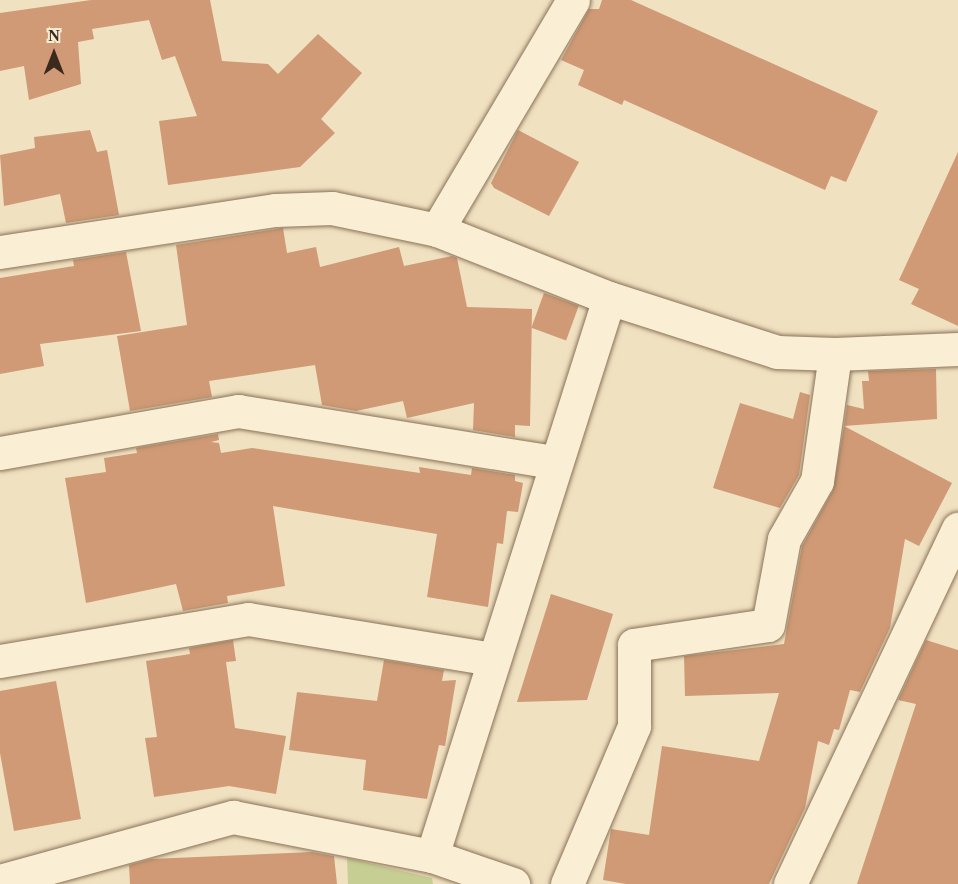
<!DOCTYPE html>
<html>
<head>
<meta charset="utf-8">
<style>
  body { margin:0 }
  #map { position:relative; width:958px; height:884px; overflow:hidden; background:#f0e1c1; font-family:Georgia,serif }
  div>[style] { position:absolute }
  .green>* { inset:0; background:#c7ce94 }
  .building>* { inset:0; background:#cf9a75; transform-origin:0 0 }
  .roads { filter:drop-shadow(0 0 2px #8a7258) drop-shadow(0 0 2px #8a7258) }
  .street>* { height:33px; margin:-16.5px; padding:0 16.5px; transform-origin:16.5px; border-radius:16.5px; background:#faefd4 }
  span { translate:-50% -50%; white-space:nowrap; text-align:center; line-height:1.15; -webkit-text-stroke:5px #f7ecd1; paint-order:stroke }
  .north { position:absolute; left:24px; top:24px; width:60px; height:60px; -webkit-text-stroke:4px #f7ecd1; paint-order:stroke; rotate:0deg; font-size:16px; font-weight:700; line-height:24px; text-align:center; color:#392a1d }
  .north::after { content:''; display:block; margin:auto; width:21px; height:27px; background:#392a1d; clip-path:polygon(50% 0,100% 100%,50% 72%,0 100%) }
</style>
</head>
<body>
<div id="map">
  <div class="green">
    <i style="clip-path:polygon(347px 858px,432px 878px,433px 884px,348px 884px)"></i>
  </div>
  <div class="building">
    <i style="clip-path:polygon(91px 0,210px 0,222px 61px,268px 64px,278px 74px,318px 34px,362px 73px,321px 119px,335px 133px,300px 167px,168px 185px,159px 121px,197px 116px,175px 56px,162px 60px,149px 20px,92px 29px,94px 39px,78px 42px,81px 84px,29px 100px,24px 66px,0 71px,0 13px)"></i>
    <i style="clip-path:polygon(602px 0,631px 0,878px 111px,846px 182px,831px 176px,825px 190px,624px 100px,622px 105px,578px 85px,584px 70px,561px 60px,589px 9px,599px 9px)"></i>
    <i style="clip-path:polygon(90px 130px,97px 152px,107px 150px,119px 215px,66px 223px,60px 194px,4px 206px,0 155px,35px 148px,34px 137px)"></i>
    <i style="clip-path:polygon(518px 130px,579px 162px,549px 216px,494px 188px,491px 183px)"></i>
    <i style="clip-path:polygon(958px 152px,958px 326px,911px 304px,919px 289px,899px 280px)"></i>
    <i style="clip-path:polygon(283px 228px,287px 253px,316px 247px,320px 267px,399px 247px,404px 266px,452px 256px,457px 258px,467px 307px,532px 309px,530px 426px,515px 425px,515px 437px,473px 430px,474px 403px,407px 418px,403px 401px,356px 411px,322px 405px,315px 365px,209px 381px,212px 397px,130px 411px,117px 336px,187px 325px,176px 245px)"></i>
    <i style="clip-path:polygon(126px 252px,141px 331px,40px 344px,44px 366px,0 374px,0 278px,74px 266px,73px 260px)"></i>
    <i style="left:544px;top:293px;width:37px;height:37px;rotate:20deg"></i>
    <i style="clip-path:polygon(936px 369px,937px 419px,844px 426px,847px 405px,864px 409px,862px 381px,869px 381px,868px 371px)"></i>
    <i style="clip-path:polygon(800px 392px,810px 395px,799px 475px,780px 508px,713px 488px,740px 403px,793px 419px)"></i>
    <i style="clip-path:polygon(844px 426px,952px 483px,919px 546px,905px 539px,890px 628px,860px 692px,850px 690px,839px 730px,834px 729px,829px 745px,818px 741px,805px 808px,769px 884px,626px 884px,603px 880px,611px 829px,649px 835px,662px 746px,759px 761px,779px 693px,685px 696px,684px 656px,784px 644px,802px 546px,833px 490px)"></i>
    <i style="clip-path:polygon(218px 434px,219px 440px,211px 442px,219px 443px,221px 453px,252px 448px,420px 473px,419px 467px,471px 475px,472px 468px,515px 475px,515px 481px,523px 483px,518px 512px,507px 511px,503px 544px,497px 543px,488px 607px,427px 597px,437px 534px,273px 506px,285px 586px,227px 596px,228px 603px,183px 611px,176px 584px,86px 603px,65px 478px,106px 472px,104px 458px,137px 453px,136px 448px)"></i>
    <i style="clip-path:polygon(551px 594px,613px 614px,587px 700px,517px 702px)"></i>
    <i style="clip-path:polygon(233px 640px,236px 661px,226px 662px,235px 728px,286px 736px,276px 794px,229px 786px,154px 797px,145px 738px,157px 737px,146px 661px,190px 654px,189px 648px)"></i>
    <i style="clip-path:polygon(926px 640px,958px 650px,958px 884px,857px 884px,916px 704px,898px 700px)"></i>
    <i style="clip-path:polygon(384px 660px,444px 670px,442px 681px,456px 680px,445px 746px,439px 745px,427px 799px,363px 790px,366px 760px,289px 750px,297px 692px,377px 701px)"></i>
    <i style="clip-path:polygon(56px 681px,81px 819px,14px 831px,0 753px,0 691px)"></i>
    <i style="clip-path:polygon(312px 852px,334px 856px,337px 884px,130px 884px,129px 865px,151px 859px)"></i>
  </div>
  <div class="roads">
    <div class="street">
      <i style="left:437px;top:230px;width:267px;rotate:-59.4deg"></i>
      <i style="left:0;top:252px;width:278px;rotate:-8.7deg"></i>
      <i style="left:275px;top:210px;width:57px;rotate:-2deg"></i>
      <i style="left:332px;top:208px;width:107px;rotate:11.8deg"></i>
      <i style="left:437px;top:230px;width:185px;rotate:21.6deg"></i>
      <i style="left:609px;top:298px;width:176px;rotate:17.8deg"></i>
      <i style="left:777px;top:352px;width:58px;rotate:2deg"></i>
      <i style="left:835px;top:354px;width:123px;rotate:-2.3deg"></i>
      <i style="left:0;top:453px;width:242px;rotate:-10deg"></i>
      <i style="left:238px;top:411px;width:320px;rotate:9.2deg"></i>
      <i style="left:0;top:661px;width:252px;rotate:-9.6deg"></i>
      <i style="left:248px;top:619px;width:247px;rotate:9.3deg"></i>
      <i style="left:432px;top:856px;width:585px;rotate:-72.4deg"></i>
      <i style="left:0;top:881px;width:242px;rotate:-15.4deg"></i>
      <i style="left:233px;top:817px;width:203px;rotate:11.1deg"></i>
      <i style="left:432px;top:856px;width:86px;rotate:19.1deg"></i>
      <i style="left:567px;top:884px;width:172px;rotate:-67deg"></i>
      <i style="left:634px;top:726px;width:81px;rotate:-90deg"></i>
      <i style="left:634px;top:645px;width:135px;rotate:-8.5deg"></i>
      <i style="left:768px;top:625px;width:87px;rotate:-79.5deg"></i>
      <i style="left:784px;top:539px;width:67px;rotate:-60.4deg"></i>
      <i style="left:817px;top:481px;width:128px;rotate:-81.9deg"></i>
      <i style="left:790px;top:884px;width:393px;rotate:-64.7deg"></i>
    </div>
  </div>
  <div class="north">N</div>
</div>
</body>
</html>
